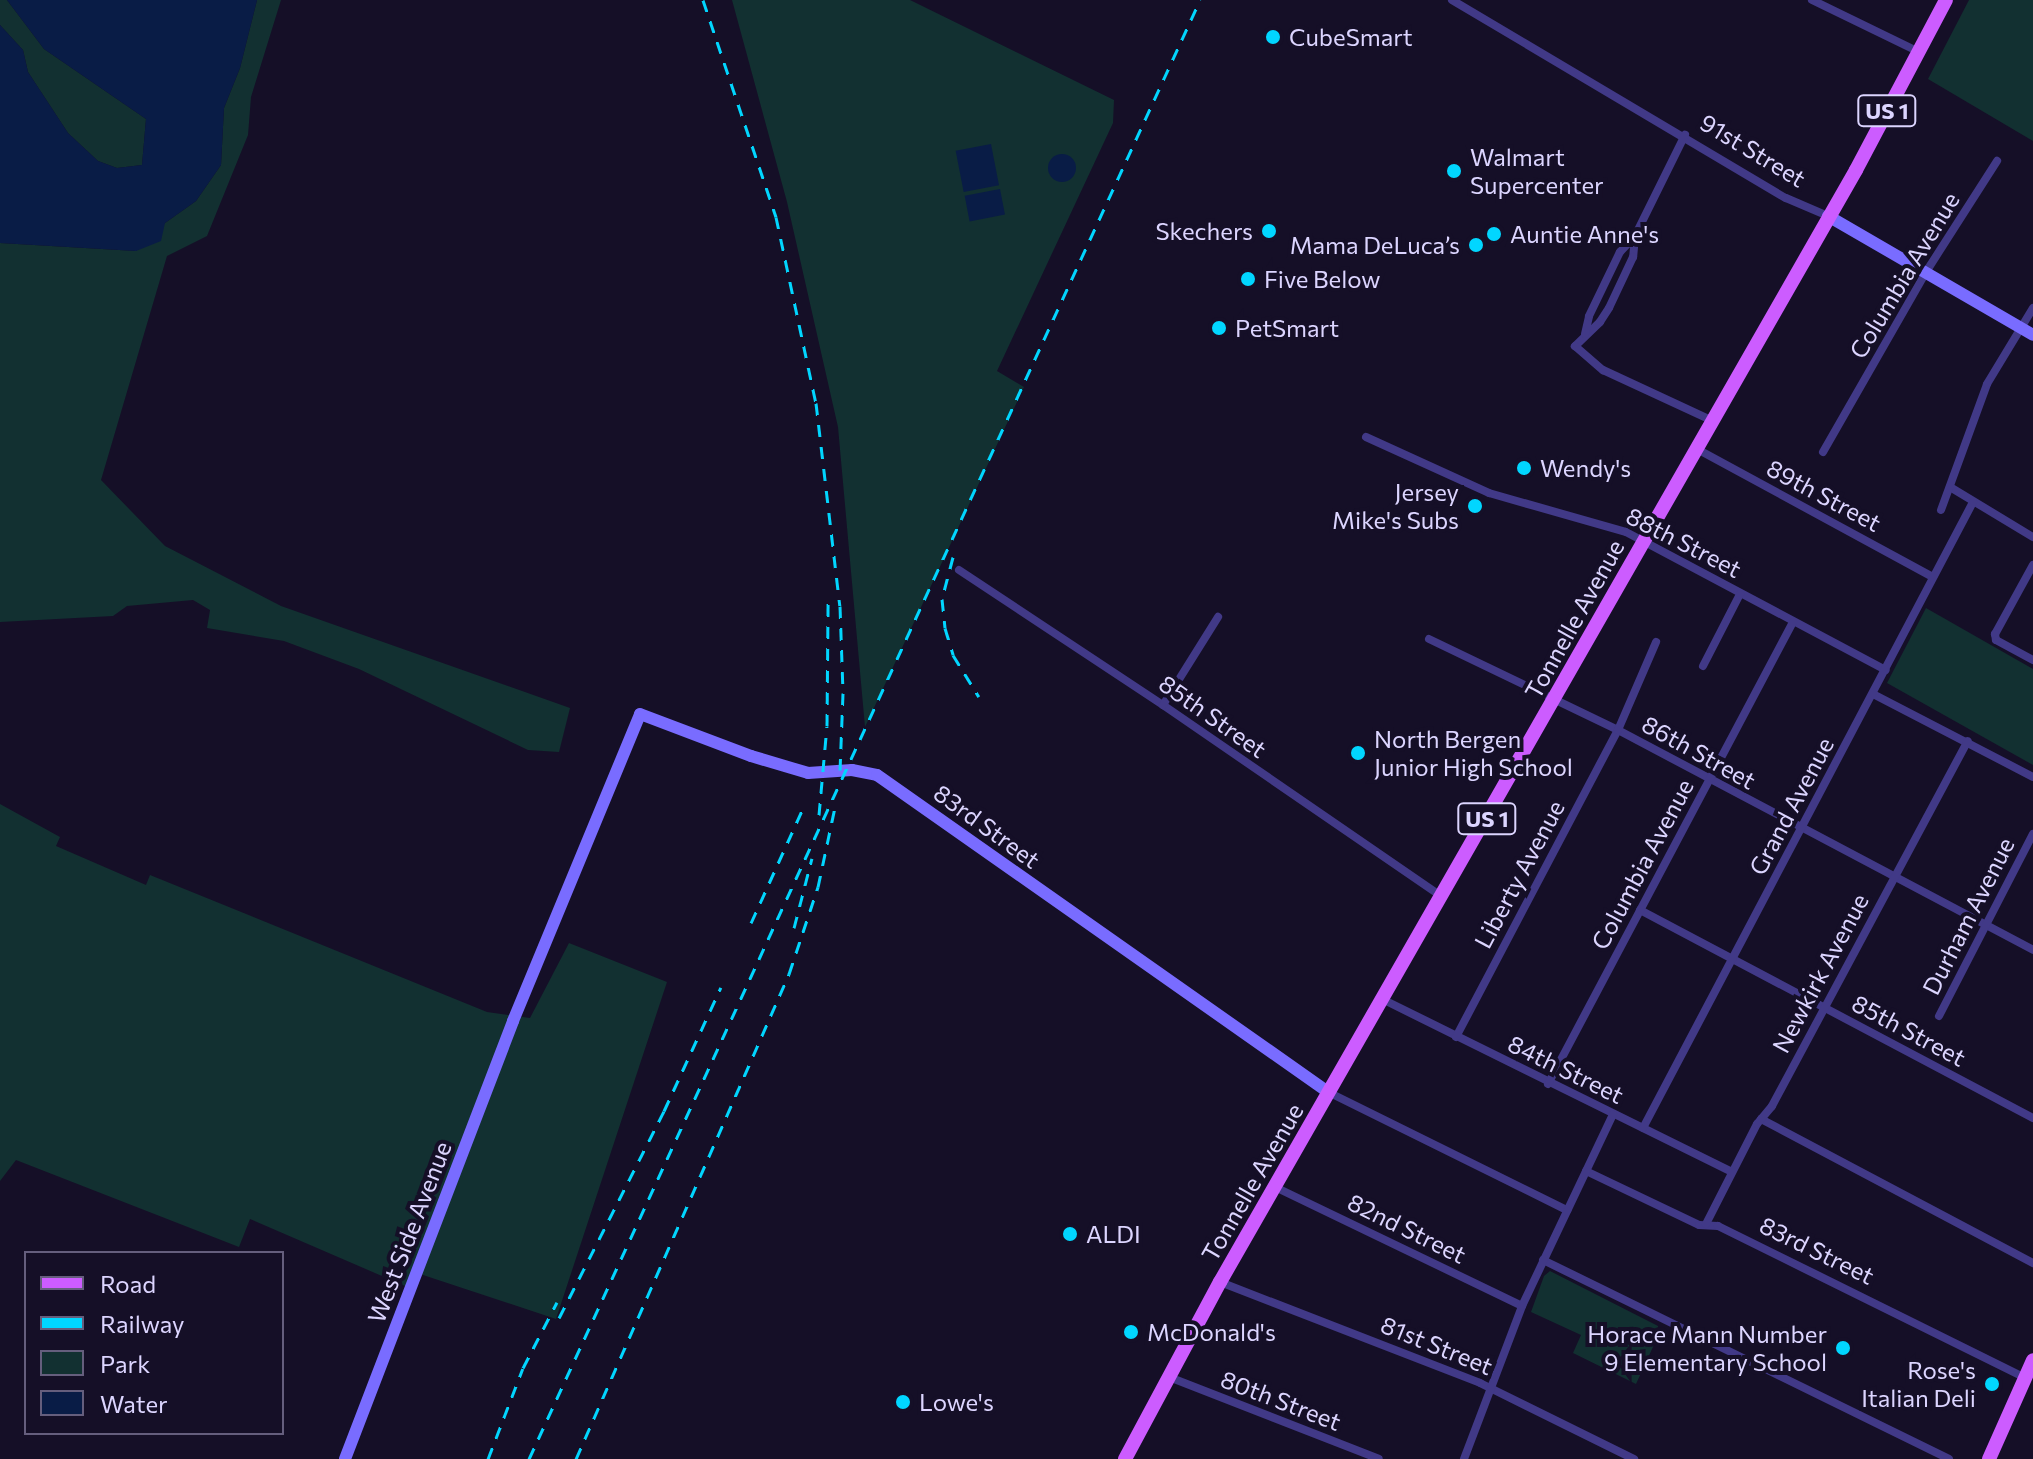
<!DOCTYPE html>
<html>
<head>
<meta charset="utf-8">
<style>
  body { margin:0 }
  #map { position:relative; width:2033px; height:1459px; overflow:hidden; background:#150f27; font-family:Commissioner,sans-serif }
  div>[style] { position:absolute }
  .green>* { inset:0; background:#123031 }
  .water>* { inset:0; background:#091c46; transform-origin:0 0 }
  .round { border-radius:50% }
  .street>* { height:8px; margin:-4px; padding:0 4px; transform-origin:4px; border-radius:4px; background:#413987 }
  .secondary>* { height:12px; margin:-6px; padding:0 6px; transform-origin:6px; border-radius:6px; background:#796cff }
  .primary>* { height:14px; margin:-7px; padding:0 7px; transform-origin:7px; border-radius:7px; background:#cc5cff }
  .rail>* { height:3px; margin-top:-1.5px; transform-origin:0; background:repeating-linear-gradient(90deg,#01d6ff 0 12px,transparent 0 22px) }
  .dots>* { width:22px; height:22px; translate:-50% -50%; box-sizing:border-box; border:4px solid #150f27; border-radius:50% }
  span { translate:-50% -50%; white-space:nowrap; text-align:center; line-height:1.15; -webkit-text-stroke:8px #150f27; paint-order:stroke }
  .shield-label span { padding:2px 6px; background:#150f27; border:2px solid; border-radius:6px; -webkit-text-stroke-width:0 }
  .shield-label { font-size:22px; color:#dcd5ff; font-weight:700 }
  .poi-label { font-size:24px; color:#dcd5ff }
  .left { translate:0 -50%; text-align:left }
  .right { translate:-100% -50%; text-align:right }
  .street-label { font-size:24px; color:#dcd5ff }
  .legend { position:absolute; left:24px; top:1251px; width:260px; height:184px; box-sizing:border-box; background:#150f27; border:2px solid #655e7d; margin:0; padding:10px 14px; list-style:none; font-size:24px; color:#dcd5ff }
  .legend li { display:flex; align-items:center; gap:16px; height:40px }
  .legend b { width:40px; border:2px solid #655e7d }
</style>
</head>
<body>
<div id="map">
  <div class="green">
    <i style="clip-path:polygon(0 0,7px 0,44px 49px,146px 119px,142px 165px,117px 168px,98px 161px,68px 133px,28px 72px,23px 50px,0 25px)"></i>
    <i style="clip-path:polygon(257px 0,281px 0,251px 97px,248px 135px,207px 236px,167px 256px,101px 480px,165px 546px,281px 606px,570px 708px,559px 752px,528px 750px,359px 669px,284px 641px,207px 628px,210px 610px,193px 600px,127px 606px,113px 616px,0 622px,0 243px,136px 251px,165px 223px,196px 201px,221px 165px,224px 108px,240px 68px)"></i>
    <i style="clip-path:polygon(732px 0,910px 0,1114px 100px,1113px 123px,997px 371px,1024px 387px,865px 727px,838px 427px,787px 202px)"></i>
    <i style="clip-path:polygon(1969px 0,2033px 0,2033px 141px,1928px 79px)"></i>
    <i style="clip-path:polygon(1926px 608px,2033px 669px,2033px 765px,1887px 683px)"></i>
    <i style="clip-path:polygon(0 804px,60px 837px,56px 846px,146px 885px,150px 875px,487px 1012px,530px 1018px,569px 943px,667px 982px,556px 1319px,420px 1274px,412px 1289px,250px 1219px,239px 1247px,16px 1160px,0 1181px)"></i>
    <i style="clip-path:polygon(1550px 1271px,1658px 1326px,1658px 1336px,1636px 1384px,1573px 1353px,1581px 1335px,1531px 1312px,1544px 1276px)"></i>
  </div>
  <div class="water">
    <i style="clip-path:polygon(7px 0,257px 0,240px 68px,224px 108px,221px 165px,196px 201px,165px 223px,161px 241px,136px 251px,0 243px,0 25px,23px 50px,28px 72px,68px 133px,98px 161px,117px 168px,142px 165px,146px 119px,44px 49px)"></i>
    <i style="left:991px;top:144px;width:42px;height:36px;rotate:79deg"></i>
    <i class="round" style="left:1048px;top:154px;width:28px;height:28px"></i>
    <i style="left:1000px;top:189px;width:26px;height:36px;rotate:79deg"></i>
  </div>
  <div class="street">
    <i style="left:1452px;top:0;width:388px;rotate:30.7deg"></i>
    <i style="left:1786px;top:198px;width:46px;rotate:23.2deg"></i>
    <i style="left:1812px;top:0;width:119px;rotate:25.9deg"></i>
    <i style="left:1635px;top:236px;width:21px;rotate:95deg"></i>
    <i style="left:1633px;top:257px;width:56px;rotate:115.2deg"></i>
    <i style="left:1609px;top:308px;width:17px;rotate:123deg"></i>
    <i style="left:1600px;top:322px;width:35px;rotate:136deg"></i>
    <i style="left:1575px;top:346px;width:37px;rotate:41deg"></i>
    <i style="left:1603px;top:370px;width:121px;rotate:24.9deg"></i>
    <i style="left:1585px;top:334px;width:18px;rotate:-77deg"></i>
    <i style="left:1589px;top:316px;width:71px;rotate:-64.2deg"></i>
    <i style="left:1620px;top:252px;width:22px;rotate:-47deg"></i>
    <i style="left:1635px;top:236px;width:113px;rotate:-63.7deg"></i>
    <i style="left:1366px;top:437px;width:135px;rotate:24.5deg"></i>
    <i style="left:1489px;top:493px;width:142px;rotate:15.9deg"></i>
    <i style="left:1626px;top:532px;width:294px;rotate:28deg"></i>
    <i style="left:1697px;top:449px;width:268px;rotate:28.5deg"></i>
    <i style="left:1823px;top:452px;width:207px;rotate:-60.2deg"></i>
    <i style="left:1926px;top:272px;width:132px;rotate:-57.4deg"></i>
    <i style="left:1950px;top:487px;width:97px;rotate:31.1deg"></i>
    <i style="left:1941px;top:510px;width:134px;rotate:-69.9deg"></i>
    <i style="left:1987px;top:384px;width:89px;rotate:-58.8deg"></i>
    <i style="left:2033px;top:565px;width:79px;rotate:118.8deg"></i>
    <i style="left:1995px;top:634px;width:6px;rotate:81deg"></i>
    <i style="left:1996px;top:640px;width:42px;rotate:28.4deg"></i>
    <i style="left:959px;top:570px;width:245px;rotate:33.5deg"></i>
    <i style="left:1163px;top:705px;width:339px;rotate:34.5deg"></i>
    <i style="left:1429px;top:639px;width:210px;rotate:25.7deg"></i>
    <i style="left:1618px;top:730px;width:470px;rotate:27.9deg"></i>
    <i style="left:1703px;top:666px;width:81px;rotate:-62.8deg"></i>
    <i style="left:1873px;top:694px;width:180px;rotate:27.4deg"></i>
    <i style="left:1163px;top:705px;width:104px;rotate:-58deg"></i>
    <i style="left:1640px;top:910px;width:445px;rotate:27.9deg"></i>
    <i style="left:1384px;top:1000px;width:388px;rotate:26.3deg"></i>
    <i style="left:1939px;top:1016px;width:205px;rotate:-62.7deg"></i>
    <i style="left:1456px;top:1037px;width:347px;rotate:-62.2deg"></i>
    <i style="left:1618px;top:730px;width:96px;rotate:-66.6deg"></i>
    <i style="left:1548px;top:1084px;width:523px;rotate:-62.06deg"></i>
    <i style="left:1328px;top:1092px;width:267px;rotate:26.3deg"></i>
    <i style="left:1761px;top:1119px;width:308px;rotate:27.9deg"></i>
    <i style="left:1643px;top:1128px;width:708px;rotate:-62.2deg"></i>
    <i style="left:1586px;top:1171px;width:125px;rotate:25.5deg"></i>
    <i style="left:1699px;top:1225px;width:19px;rotate:3deg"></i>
    <i style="left:1718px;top:1226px;width:343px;rotate:26.3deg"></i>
    <i style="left:1275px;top:1187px;width:274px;rotate:25.7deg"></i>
    <i style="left:1706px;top:1224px;width:112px;rotate:-63deg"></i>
    <i style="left:1757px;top:1124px;width:23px;rotate:-50deg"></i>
    <i style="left:1772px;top:1106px;width:414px;rotate:-61.8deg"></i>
    <i style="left:1543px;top:1260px;width:452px;rotate:26.1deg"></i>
    <i style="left:1220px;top:1282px;width:279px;rotate:21.2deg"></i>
    <i style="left:1480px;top:1383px;width:172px;rotate:26.3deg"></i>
    <i style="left:1169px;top:1377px;width:225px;rotate:21.3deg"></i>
    <i style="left:1464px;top:1459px;width:164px;rotate:-69.2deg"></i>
    <i style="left:1522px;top:1306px;width:212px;rotate:-64.6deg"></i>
  </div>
  <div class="secondary">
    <i style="left:1828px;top:216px;width:237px;rotate:30.1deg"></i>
    <i style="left:345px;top:1459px;width:469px;rotate:-69deg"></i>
    <i style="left:513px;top:1021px;width:332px;rotate:-67.5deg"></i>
    <i style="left:640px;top:714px;width:119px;rotate:20.7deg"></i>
    <i style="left:751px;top:756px;width:59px;rotate:16.6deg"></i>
    <i style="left:808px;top:773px;width:44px;rotate:-3.9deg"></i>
    <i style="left:852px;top:770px;width:25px;rotate:11deg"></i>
    <i style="left:877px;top:775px;width:551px;rotate:35.1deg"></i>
  </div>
  <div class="primary">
    <i style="left:1125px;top:1459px;width:201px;rotate:-61.8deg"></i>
    <i style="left:1220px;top:1282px;width:1281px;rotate:-60.23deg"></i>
    <i style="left:1856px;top:170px;width:192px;rotate:-62.1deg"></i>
    <i style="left:1989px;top:1459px;width:108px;rotate:-66deg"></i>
  </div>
  <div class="rail">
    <i style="left:703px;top:0;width:229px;rotate:71.4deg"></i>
    <i style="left:776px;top:217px;width:190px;rotate:77.9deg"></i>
    <i style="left:816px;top:403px;width:204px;rotate:83.3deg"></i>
    <i style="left:840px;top:606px;width:87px;rotate:88deg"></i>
    <i style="left:843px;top:693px;width:77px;rotate:92.2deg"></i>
    <i style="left:953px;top:557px;width:43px;rotate:104.7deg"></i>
    <i style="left:942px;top:599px;width:29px;rotate:84deg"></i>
    <i style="left:945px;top:628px;width:28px;rotate:73deg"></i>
    <i style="left:953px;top:655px;width:49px;rotate:58.2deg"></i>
    <i style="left:819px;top:815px;width:89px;rotate:-84.9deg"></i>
    <i style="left:827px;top:726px;width:127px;rotate:-89.5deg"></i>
    <i style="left:751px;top:923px;width:128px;rotate:-65.6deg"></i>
    <i style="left:794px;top:928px;width:72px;rotate:-75.6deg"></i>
    <i style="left:559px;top:1318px;width:232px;rotate:-63.1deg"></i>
    <i style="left:664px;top:1111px;width:136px;rotate:-65.3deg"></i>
    <i style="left:488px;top:1459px;width:97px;rotate:-69deg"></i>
    <i style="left:523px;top:1368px;width:74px;rotate:-62.7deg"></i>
    <i style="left:529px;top:1459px;width:1606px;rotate:-65.3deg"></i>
    <i style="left:576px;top:1459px;width:530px;rotate:-66.29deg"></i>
    <i style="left:789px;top:974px;width:92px;rotate:-71.6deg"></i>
    <i style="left:818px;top:887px;width:87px;rotate:-78deg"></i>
  </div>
  <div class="dots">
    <i style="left:1273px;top:37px;background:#01d6ff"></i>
    <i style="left:1454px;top:171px;background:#01d6ff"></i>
    <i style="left:1269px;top:231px;background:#01d6ff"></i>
    <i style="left:1494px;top:234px;background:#01d6ff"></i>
    <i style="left:1476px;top:245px;background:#01d6ff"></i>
    <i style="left:1248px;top:279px;background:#01d6ff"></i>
    <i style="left:1219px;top:328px;background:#01d6ff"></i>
    <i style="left:1524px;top:468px;background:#01d6ff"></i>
    <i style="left:1475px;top:506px;background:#01d6ff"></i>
    <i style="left:1358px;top:753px;background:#01d6ff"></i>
    <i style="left:1070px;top:1234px;background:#01d6ff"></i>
    <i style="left:1131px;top:1332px;background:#01d6ff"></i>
    <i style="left:1843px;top:1348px;background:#01d6ff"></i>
    <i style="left:1992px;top:1384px;background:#01d6ff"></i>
    <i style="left:903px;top:1402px;background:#01d6ff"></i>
  </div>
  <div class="shield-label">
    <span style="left:1887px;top:111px">US 1</span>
    <span style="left:1487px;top:819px">US 1</span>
  </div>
  <div class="poi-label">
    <span class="left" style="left:1289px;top:37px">CubeSmart</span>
    <span class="left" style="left:1470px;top:171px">Walmart<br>Supercenter</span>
    <span class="right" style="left:1253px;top:231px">Skechers</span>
    <span class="left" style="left:1510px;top:234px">Auntie Anne's</span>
    <span class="right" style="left:1460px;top:245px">Mama DeLuca’s</span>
    <span class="left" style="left:1264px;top:279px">Five Below</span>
    <span class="left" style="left:1235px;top:328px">PetSmart</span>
    <span class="left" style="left:1540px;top:468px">Wendy's</span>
    <span class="right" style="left:1459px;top:506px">Jersey<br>Mike's Subs</span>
    <span class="left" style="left:1374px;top:753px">North Bergen<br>Junior High School</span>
    <span class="left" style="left:1086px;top:1234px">ALDI</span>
    <span class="left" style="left:1147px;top:1332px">McDonald's</span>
    <span class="right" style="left:1827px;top:1348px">Horace Mann Number<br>9 Elementary School</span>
    <span class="right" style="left:1976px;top:1384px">Rose's<br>Italian Deli</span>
    <span class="left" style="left:919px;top:1402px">Lowe's</span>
  </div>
  <div class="street-label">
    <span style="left:1753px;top:150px;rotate:31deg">91st Street</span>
    <span style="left:1904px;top:275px;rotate:-59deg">Columbia Avenue</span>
    <span style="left:1824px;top:495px;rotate:28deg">89th Street</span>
    <span style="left:1684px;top:542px;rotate:27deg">88th Street</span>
    <span style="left:1574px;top:619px;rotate:-61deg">Tonnelle Avenue</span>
    <span style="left:1213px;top:716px;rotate:35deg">85th Street</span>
    <span style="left:1699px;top:752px;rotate:29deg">86th Street</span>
    <span style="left:1791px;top:806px;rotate:-62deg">Grand Avenue</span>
    <span style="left:987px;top:826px;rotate:36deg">83rd Street</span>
    <span style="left:1642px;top:864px;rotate:-62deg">Columbia Avenue</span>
    <span style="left:1519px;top:874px;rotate:-62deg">Liberty Avenue</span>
    <span style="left:1968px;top:916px;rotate:-63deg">Durham Avenue</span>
    <span style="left:1820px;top:973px;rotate:-62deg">Newkirk Avenue</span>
    <span style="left:1909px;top:1030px;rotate:28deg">85th Street</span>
    <span style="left:1566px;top:1069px;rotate:26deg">84th Street</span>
    <span style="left:1252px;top:1182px;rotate:-60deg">Tonnelle Avenue</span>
    <span style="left:1407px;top:1228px;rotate:26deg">82nd Street</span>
    <span style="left:409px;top:1232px;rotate:-69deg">West Side Avenue</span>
    <span style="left:1817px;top:1250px;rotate:26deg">83rd Street</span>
    <span style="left:1437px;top:1345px;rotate:22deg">81st Street</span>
    <span style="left:1281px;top:1400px;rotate:21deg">80th Street</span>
  </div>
  <ul class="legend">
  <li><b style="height:10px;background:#cc5cff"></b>Road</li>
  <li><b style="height:10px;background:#01d6ff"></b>Railway</li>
  <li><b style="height:22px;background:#123031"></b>Park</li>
  <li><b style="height:22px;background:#091c46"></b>Water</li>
  </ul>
</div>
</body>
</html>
